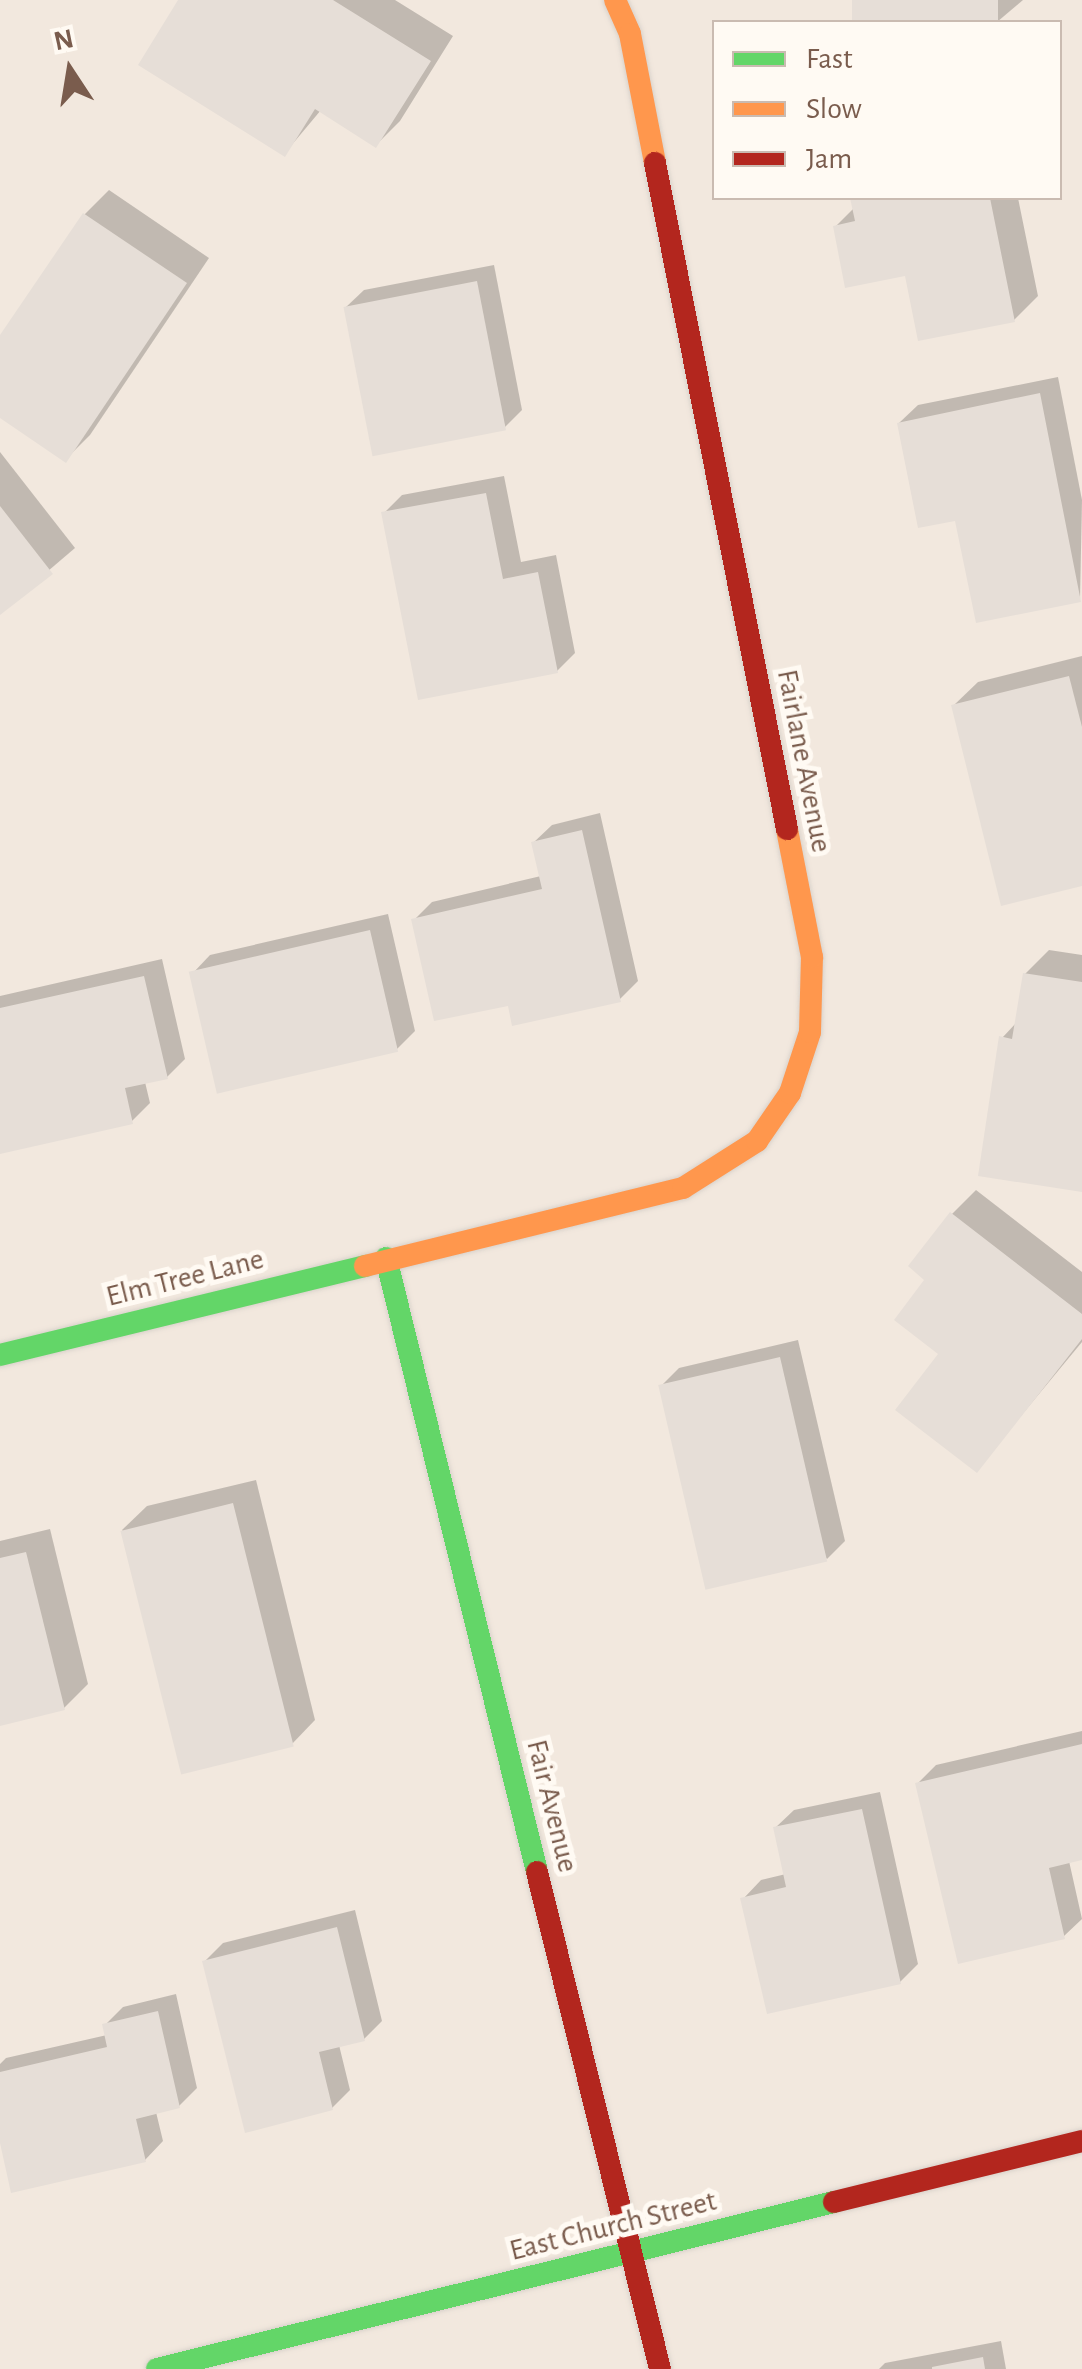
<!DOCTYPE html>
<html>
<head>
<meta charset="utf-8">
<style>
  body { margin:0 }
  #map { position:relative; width:1082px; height:2369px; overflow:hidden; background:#f9f5f0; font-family:"Alegreya Sans",sans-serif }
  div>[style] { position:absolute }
  .residential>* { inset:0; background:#f2e8de }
  .shadow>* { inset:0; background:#0003 }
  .building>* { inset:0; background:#e6ded7; transform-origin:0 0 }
  .roads { filter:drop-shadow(0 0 2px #d9d2cb) drop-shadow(0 0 2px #d9d2cb) }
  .fast>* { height:22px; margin:-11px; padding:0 11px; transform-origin:11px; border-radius:11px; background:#63d668 }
  .slow>* { height:22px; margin:-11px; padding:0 11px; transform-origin:11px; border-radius:11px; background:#ff974d }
  .jam>* { height:22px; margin:-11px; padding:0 11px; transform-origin:11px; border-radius:11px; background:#b3261e }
  span { translate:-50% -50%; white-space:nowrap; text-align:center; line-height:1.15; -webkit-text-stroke:10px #fffaf3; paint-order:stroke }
  .street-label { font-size:30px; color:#7a5c4d }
  .legend { position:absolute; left:712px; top:20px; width:350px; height:180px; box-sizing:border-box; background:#fffaf3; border:2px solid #cabbb1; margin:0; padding:12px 18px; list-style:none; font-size:30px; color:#7a5c4d }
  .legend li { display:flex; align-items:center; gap:20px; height:50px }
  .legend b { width:50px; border:2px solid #cabbb1 }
  .north { position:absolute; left:20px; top:20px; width:100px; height:100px; -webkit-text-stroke:8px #fffaf3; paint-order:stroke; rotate:348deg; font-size:28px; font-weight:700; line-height:40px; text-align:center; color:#7a5c4d }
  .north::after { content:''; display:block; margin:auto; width:35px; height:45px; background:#7a5c4d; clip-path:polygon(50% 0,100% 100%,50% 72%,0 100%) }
</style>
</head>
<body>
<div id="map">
  <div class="residential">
    <i style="clip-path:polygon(evenodd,0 0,1082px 0,1082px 2369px,0 2369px,0 0,714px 22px,1060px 22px,1060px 198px,714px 198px,714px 22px)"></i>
  </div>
  <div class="shadow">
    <i style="clip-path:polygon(181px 0,395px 0,453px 36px,400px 121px,376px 145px,321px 110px,285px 153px)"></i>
    <i style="clip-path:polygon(854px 0,1023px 0,997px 22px,859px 22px)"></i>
    <i style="clip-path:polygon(109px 190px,209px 258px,90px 435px,66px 459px,0 415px,0 340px,85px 214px)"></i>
    <i style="clip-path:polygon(853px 198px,1018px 198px,1038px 296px,1014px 320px,907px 273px,836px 226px,855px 207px)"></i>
    <i style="clip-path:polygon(494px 265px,522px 410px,504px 428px,345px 308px,364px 290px)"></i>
    <i style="clip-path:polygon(1058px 377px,1082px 500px,1080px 600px,957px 518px,899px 423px,918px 405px)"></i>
    <i style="clip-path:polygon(0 452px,75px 548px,0 612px)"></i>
    <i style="clip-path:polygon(504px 476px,521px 562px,556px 555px,575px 653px,557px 671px,384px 513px,402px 495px)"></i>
    <i style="clip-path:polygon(1082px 656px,1082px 883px,953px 706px,978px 682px)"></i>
    <i style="clip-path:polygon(600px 813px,638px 981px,620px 999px,510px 1003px,414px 920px,432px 902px,541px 876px,533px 843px,552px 825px)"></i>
    <i style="clip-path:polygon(388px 914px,415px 1031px,397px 1049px,192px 974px,210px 955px)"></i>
    <i style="clip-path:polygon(1049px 950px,1082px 955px,1082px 1189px,1002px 1038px,1017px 1022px,1025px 974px)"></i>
    <i style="clip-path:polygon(162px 959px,185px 1059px,167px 1077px,145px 1082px,150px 1103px,132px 1121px,0 1152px,0 996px)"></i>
    <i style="clip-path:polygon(976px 1190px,1082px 1272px,1082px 1342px,977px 1469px,942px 1354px,928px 1280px,952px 1214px)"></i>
    <i style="clip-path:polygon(798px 1340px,845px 1541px,827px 1559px,661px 1386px,679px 1368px)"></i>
    <i style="clip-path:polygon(256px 1480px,315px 1720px,291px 1745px,122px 1530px,147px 1506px)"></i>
    <i style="clip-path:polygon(50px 1529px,88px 1684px,64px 1708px,0 1723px,0 1541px)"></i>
    <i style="clip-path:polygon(1082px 1731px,1082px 1858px,1069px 1861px,1082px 1919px,1064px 1936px,917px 1784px,936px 1765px)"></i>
    <i style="clip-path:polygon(880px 1792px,918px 1964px,900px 1982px,743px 1899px,761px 1880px,786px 1874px,775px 1828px,794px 1810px)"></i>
    <i style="clip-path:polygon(355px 1910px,382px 2021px,364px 2039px,339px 2045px,350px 2090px,332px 2108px,205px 1961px,223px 1943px)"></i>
    <i style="clip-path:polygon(176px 1994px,197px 2088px,179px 2106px,156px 2112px,163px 2141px,145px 2160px,0 2132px,0 2064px,6px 2058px,107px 2035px,105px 2025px,123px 2007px)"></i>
    <i style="clip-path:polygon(1001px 2341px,1006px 2369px,879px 2369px,885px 2363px)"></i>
  </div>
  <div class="building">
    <i style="clip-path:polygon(178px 0,333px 0,431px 61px,376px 148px,315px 109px,285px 157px,138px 65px)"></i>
    <i style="left:852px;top:0;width:146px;height:22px"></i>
    <i style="clip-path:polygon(850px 198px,990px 198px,1015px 322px,918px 341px,905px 276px,845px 288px,833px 226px,855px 221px)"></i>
    <i style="clip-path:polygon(83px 213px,187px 283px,66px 463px,0 418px,0 335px)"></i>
    <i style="left:477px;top:281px;width:152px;height:136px;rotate:79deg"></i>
    <i style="clip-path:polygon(1040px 393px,1081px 602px,976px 623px,955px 521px,918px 528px,897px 423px)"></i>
    <i style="clip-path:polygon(486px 493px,503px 579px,538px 572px,558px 673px,418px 700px,381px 512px)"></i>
    <i style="clip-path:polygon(0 506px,53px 574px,0 615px)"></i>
    <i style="clip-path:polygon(1069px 676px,1082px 727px,1082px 886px,1001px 906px,951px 705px)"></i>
    <i style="clip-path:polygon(582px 830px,621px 1002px,512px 1026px,508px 1006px,434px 1021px,411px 919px,542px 889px,531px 842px)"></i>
    <i style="left:370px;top:930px;width:125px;height:186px;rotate:77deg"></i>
    <i style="clip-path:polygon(1023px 973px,1082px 982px,1082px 1192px,978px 1176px,999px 1036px,1012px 1039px)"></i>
    <i style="clip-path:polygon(144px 976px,168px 1079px,125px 1088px,133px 1124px,0 1154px,0 1008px)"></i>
    <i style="clip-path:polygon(950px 1212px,1082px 1314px,1082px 1339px,977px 1473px,895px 1410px,938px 1354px,894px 1320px,924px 1280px,908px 1266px)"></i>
    <i style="left:780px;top:1357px;width:210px;height:125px;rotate:77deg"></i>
    <i style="left:233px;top:1503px;width:251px;height:116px;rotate:76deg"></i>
    <i style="clip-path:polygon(26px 1552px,65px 1710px,0 1726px,0 1558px)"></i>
    <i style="clip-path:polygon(1082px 1744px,1082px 1860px,1049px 1868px,1065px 1939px,958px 1964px,915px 1783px)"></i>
    <i style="clip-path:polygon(862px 1809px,901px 1984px,767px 2014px,740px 1898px,786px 1887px,773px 1827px)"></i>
    <i style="clip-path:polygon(337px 1927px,365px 2041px,319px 2052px,333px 2110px,245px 2133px,202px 1961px)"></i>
    <i style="clip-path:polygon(158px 2011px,180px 2108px,136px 2119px,146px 2162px,11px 2193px,0 2143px,0 2072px,107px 2047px,102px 2024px)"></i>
    <i style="clip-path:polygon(983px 2357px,985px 2369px,932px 2369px,932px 2367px)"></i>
  </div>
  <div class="roads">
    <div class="fast">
      <i style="left:386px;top:1258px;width:632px;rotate:76.18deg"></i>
      <i style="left:0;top:1355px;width:376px;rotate:-13.7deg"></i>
      <i style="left:157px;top:2369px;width:697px;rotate:-13.86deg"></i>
    </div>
    <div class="slow">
      <i style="left:615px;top:0;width:37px;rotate:66deg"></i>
      <i style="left:630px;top:34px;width:131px;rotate:79deg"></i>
      <i style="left:365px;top:1266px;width:327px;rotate:-13.8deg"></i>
      <i style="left:683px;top:1188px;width:88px;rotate:-32.4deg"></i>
      <i style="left:757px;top:1141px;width:58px;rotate:-55.5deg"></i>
      <i style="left:790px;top:1093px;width:64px;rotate:-71.8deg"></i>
      <i style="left:810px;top:1032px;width:75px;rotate:-88.5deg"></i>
      <i style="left:812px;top:957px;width:130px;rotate:-101.1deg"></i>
    </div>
    <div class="jam">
      <i style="left:655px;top:163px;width:679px;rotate:78.79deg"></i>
      <i style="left:537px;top:1872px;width:512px;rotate:76.1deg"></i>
      <i style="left:834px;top:2202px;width:255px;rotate:-13.8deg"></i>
    </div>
  </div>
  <div class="street-label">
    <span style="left:804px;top:761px;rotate:79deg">Fairlane Avenue</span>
    <span style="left:185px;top:1278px;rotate:-14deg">Elm Tree Lane</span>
    <span style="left:552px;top:1806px;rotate:76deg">Fair Avenue</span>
    <span style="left:613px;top:2226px;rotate:-14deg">East Church Street</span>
  </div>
  <ul class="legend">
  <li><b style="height:12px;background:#63d668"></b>Fast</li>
  <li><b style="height:12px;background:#ff974d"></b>Slow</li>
  <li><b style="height:12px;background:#b3261e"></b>Jam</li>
  </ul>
  <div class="north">N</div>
</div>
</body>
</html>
